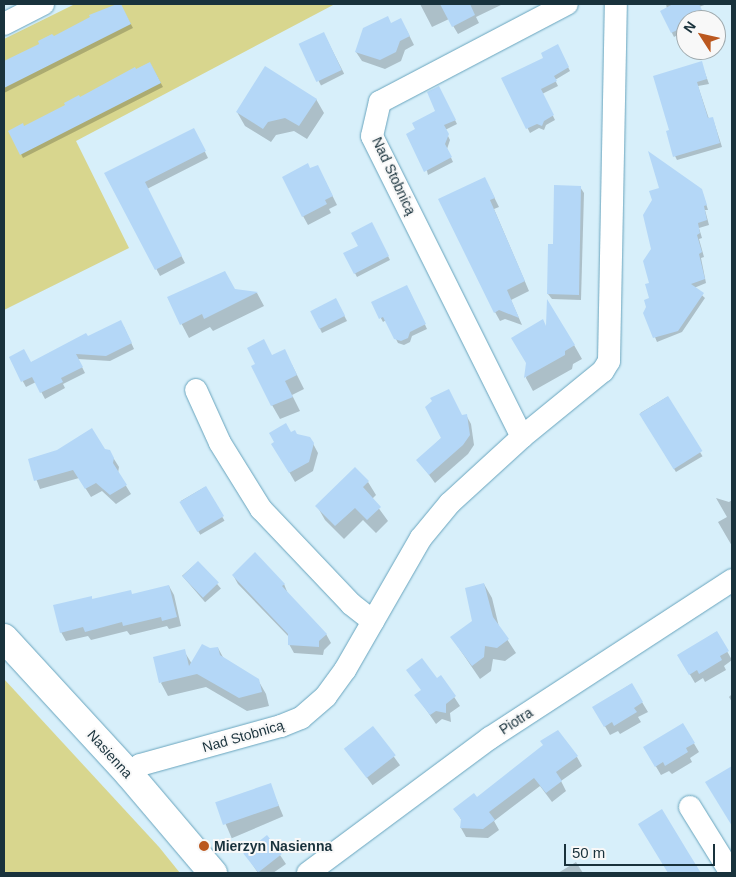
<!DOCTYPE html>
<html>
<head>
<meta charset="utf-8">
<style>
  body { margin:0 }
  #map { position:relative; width:736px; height:877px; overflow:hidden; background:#d7effa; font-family:Helvetica,sans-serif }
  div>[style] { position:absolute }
  .green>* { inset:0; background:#d8d68e }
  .shadow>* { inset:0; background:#0003; transform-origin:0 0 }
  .building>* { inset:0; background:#b4d7f7; transform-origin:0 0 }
  .roads { filter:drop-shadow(0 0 1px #68a4bd) drop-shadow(0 0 1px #68a4bd) }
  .street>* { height:22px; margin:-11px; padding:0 11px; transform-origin:11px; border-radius:11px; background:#fff }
  .secondary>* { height:28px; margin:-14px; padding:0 14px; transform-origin:14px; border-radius:14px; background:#fff }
  .dots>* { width:14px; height:14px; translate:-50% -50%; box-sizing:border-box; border:2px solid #f8f8f8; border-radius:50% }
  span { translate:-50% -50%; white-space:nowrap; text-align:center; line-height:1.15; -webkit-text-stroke:4px #f8f8f8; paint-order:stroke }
  .street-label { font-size:14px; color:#19323c }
  .poi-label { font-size:14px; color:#19323c; font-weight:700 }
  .left { translate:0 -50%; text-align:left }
  .frame { position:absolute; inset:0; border:5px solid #19323c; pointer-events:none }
  .north { position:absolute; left:676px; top:10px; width:50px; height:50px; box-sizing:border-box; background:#f8f8f8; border:1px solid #9fa9ad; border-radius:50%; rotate:305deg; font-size:14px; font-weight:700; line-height:20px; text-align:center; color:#19323c }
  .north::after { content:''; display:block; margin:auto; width:18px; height:22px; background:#bb581f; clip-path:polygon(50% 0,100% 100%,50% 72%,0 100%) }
  .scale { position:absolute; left:564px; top:844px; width:151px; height:22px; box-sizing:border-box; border:2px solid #19323c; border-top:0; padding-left:6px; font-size:15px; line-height:18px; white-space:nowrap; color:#19323c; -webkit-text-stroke:4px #f8f8f8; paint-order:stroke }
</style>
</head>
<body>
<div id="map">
  <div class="green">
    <i style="clip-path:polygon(75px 4px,335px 4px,76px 141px,129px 248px,4px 310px,4px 39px)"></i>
    <i style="clip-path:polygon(4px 679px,159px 847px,180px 873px,4px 873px)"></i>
  </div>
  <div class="shadow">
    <i style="clip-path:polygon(120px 4px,133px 28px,4px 93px,4px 63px,92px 17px,91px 16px)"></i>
    <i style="clip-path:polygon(420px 4px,503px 4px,476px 17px,479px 23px,458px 34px,449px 19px,432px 27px)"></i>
    <i style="clip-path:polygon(666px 4px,707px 4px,699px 7px,706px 20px,686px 20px,686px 43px,681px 33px,674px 37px,672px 33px)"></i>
    <i style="clip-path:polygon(391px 24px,406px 29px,414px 45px,405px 50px,401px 61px,385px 69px,362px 61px,356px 52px)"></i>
    <i style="left:326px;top:38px;width:40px;height:26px;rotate:63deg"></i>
    <i style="clip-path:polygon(557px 45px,570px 71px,555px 80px,558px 86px,542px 94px,555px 120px,546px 125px,544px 130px,539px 128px,530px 133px,503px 79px,545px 58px)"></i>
    <i style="clip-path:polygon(701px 62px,709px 84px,698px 86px,709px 119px,714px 122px,722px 147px,677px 160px,675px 156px)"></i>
    <i style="clip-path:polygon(150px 63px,163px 87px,23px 158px,10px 132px,24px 127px)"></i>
    <i style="clip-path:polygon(441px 92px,457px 124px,445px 130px,450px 140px,447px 149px,453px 162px,428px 175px,417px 130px,436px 112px)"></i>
    <i style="clip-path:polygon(316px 99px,324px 113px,307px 139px,294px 131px,276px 135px,271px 142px,245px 126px,237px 112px)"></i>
    <i style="clip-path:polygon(197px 136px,208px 158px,147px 189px,185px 263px,160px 276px,106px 173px)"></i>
    <i style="clip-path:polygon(310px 170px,322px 175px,337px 205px,329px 209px,331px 213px,308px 225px,303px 216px)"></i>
    <i style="clip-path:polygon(489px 187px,499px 207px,494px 209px,529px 291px,511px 300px,522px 325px,505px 319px,500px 321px,495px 312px)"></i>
    <i style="clip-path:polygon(580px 187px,584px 193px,581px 300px,552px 299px,548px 294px)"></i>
    <i style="clip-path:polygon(703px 194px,708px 210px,705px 210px,709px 225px,699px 228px,702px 238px,699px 239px,704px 257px,701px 258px,706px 283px,694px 288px,705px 298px,682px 332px,657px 342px,645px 313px,650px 299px,651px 284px)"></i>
    <i style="clip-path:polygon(374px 228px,390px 260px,357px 277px,345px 254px,359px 246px)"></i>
    <i style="clip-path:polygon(409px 290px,427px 329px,412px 336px,410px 342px,404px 345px,398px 343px,386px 320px,383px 322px,373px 303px)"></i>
    <i style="clip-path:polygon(235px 291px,257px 293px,264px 306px,213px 331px,210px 327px,189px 338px,168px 298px)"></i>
    <i style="clip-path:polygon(338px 304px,347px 321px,322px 333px,312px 312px)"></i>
    <i style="clip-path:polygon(124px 327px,134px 349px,110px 361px,78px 359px,85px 373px,63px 384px,65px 388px,45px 399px,36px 382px,26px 387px,10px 358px,30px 363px,87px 337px)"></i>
    <i style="clip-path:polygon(548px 329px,574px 345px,582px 359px,573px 364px,572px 369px,533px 391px,526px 378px,528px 363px)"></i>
    <i style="clip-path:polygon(273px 357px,292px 365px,304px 389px,292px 395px,300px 411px,280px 419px,272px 405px,257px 365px)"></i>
    <i style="left:667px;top:397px;width:69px;height:31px;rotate:59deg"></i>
    <i style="clip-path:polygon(466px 415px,471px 424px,474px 445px,468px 454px,435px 483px,418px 460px)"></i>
    <i style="clip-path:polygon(291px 433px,310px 438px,318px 453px,313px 471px,295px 482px,273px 444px)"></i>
    <i style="clip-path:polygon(109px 451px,119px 467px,118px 473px,131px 494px,116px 504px,102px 491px,91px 497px,79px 478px,40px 489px,29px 460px)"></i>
    <i style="clip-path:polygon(368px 482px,376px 495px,372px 499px,388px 521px,376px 533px,363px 520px,344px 539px,325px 520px,317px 506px)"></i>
    <i style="left:205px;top:487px;width:39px;height:28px;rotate:60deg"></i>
    <i style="clip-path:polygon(716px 498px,729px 502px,732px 500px,732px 546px,718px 522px,727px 517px)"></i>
    <i style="left:198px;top:562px;width:35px;height:21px;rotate:49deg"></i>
    <i style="clip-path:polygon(233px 575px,284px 584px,288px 594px,326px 634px,331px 643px,324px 650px,323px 655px,294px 653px,289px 644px,289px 637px,238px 584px)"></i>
    <i style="clip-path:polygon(484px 584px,492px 598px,499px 627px,516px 653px,505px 661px,493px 659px,491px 671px,480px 679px,452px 638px,474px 622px)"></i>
    <i style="clip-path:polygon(169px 586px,174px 595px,181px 626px,169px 629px,167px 626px,130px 635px,127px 631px,91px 640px,88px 636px,66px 641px,61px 632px,91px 597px,93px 600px,132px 595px)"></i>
    <i style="clip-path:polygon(716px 632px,732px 660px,724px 666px,726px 670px,705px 682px,703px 678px,695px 683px,679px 656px)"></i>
    <i style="clip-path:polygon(218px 648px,224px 659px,258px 680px,266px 694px,269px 706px,247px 711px,206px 687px,168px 696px,161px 683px,184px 651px,192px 664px,209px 650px)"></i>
    <i style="clip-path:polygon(441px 677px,460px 706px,450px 713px,451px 722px,442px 719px,436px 724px,416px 695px)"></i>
    <i style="clip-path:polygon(631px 684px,648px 712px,638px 717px,641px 722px,620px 734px,618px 731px,610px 735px,594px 707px)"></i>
    <i style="clip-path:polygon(732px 694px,732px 702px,729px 697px)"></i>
    <i style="clip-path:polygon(683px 725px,699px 752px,690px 758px,692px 762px,672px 774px,669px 771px,661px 775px,645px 748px)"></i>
    <i style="left:373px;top:728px;width:46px;height:34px;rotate:54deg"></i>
    <i style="clip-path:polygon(544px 746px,577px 757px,582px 766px,561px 781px,566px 791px,552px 802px,540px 786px,494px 821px,499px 830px,488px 838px,466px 837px,461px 828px,462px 821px,455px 809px,477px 799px)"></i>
    <i style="left:270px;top:785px;width:34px;height:56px;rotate:67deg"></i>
    <i style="clip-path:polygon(245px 853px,280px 855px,286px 864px,273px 873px,258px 873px)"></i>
    <i style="clip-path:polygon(576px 862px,583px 873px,558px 873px)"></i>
  </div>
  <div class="building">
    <i style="clip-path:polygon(117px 4px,121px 4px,131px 24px,4px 88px,4px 61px,39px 44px,38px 41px,52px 34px,54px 36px,90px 17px,89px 15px)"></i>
    <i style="clip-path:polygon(440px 4px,470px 4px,475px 15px,452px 27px)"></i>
    <i style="clip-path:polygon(673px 4px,699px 4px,707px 20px,686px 20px,686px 26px,671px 33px,660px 11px)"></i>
    <i style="clip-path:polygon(388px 16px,391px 23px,401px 18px,410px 36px,400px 41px,396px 52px,380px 60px,355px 52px,363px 28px)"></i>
    <i style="left:324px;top:32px;width:42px;height:28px;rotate:65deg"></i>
    <i style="clip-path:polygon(558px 44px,569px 67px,554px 76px,557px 81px,541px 89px,554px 115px,544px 121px,542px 126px,537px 124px,526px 129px,501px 78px,543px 58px,541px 53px)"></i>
    <i style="clip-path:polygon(702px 61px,707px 79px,697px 82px,708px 118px,713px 117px,720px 143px,673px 157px,666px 131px,669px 130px,653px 76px)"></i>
    <i style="clip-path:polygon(150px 62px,161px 83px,20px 155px,8px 131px,23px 123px,24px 126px,65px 105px,64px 103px,79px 95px,80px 97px,135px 67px,136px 69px)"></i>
    <i style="clip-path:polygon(265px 66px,317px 99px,299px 126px,285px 118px,268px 122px,263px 129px,236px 112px)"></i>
    <i style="clip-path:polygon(439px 86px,456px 120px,444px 125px,449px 134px,445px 144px,452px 157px,424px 172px,406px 134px,415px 129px,412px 123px,435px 111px,427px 92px)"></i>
    <i style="clip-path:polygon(194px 128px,206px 151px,145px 182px,182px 256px,155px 270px,104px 173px)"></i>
    <i style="clip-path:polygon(648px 151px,702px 189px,707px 205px,704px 206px,707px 220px,698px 223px,700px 233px,697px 235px,702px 252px,699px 254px,705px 279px,691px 284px,704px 293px,678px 331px,653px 338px,643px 313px,646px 307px,644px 300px,649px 298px,645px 284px,649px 283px,643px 261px,651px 249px,643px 215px,652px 200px,649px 191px,659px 188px)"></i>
    <i style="clip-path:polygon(308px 163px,310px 168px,318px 165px,333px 196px,325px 200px,327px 204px,302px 217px,282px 177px)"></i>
    <i style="clip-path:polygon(485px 177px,495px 198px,490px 200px,525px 281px,507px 290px,519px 318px,499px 310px,494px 313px,438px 199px)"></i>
    <i style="clip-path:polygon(554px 185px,581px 186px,579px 295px,547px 294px,548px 244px,553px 244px)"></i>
    <i style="clip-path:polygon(372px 222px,389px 256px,354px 274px,343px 253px,358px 246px,351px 233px)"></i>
    <i style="clip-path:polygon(225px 271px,235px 289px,258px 292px,204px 319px,202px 314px,180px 325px,167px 297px)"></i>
    <i style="clip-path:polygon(407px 285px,426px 324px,410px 332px,408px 338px,401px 341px,394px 339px,383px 317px,379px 319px,371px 302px)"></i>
    <i style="left:336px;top:298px;width:20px;height:29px;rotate:63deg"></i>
    <i style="clip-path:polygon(547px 299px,575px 345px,565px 351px,565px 355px,524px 378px,526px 363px,511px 338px,543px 319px,546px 326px)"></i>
    <i style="clip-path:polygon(121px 320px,132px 343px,106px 356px,76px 354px,83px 367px,61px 378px,63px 382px,40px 393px,32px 377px,21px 382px,9px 357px,24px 349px,31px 362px,86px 333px,88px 336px)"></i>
    <i style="clip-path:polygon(264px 339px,272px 355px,285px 349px,297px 375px,285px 381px,293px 397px,271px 406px,251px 366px,255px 364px,247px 348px)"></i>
    <i style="clip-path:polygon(449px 389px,462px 415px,467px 414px,470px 435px,463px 445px,429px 475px,416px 460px,441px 438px,425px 407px,432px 401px,430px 398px)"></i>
    <i style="left:668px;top:396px;width:65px;height:34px;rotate:58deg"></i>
    <i style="clip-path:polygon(286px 423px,291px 432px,295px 430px,297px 434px,310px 437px,314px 443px,309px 462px,289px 473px,271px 444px,274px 442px,269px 433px)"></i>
    <i style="clip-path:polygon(92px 428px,105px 449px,110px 450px,114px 458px,113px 463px,127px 485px,110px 495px,96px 483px,85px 489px,73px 470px,34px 481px,28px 459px,57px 450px)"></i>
    <i style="clip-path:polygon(355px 467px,369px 481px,363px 487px,381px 507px,367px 520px,355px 508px,335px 526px,315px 506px)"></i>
    <i style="left:206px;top:486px;width:35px;height:31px;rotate:59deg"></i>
    <i style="clip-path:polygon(255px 552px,285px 584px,282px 586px,327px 634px,319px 641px,319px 647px,288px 645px,288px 634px,232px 575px)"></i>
    <i style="left:198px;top:561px;width:30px;height:22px;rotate:46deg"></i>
    <i style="clip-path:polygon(484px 583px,493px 617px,509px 639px,497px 648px,485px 646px,484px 657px,472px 666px,450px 637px,472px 621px,465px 588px)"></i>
    <i style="clip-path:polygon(169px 585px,177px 617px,162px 621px,161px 617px,123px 626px,122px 622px,85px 632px,83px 627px,60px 633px,53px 605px,92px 596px,92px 599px,131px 590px,132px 594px)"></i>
    <i style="clip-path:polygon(717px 631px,729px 651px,720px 656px,722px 660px,699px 674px,697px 670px,689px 675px,677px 655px)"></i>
    <i style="clip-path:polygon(202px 644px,210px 648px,218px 647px,220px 655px,259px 679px,262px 692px,239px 698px,197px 674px,159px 683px,153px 657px,185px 649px,189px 666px)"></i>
    <i style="clip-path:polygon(422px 658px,437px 678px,441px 675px,456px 696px,446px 704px,446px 713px,436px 711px,430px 715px,414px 695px,421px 690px,406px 670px)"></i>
    <i style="clip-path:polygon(632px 683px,643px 702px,634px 708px,637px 712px,614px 726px,612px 722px,604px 727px,592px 707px)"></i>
    <i style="clip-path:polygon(683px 723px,695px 743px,686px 748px,688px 752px,665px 766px,663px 762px,655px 767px,643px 747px)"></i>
    <i style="left:373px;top:726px;width:37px;height:37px;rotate:52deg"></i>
    <i style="clip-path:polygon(558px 730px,578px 756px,556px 772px,562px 781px,546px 793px,534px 778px,489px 812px,495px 820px,483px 829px,460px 828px,461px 819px,453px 809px,474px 793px,477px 797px,543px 745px,540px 741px)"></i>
    <i style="clip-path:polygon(732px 766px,732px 826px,705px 782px)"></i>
    <i style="left:271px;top:783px;width:24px;height:59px;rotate:71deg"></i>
    <i style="clip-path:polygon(662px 809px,688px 852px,701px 873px,668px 873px,638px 824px)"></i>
    <i style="left:267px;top:835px;width:24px;height:30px;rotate:52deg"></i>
  </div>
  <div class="roads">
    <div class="street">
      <i style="left:4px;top:24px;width:44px;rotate:-27.1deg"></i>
      <i style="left:196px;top:390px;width:58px;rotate:65.6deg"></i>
      <i style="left:220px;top:443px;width:78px;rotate:58.2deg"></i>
      <i style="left:261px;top:509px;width:131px;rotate:46.5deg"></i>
      <i style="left:351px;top:604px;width:28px;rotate:38deg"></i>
      <i style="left:522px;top:437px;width:104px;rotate:-39.2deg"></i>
      <i style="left:603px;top:371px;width:12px;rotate:-59deg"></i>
      <i style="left:609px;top:361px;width:357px;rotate:-88.9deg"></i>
      <i style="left:129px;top:774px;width:14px;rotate:-39deg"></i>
      <i style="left:140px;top:765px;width:146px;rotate:-15.5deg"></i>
      <i style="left:281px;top:726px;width:22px;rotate:-22deg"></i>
      <i style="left:301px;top:718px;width:33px;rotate:-41deg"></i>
      <i style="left:326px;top:696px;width:32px;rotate:-54deg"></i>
      <i style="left:345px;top:670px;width:152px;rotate:-60.1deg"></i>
      <i style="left:421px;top:538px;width:45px;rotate:-50.4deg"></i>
      <i style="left:450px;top:503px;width:98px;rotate:-42.5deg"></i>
      <i style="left:522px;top:437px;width:336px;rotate:-116.5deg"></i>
      <i style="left:372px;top:136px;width:35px;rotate:-77deg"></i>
      <i style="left:380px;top:102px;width:211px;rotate:-27.7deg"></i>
      <i style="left:690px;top:807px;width:78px;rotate:58.2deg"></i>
      <i style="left:308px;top:873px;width:227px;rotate:-36.6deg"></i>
      <i style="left:490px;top:738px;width:289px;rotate:-33.1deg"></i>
    </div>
    <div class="secondary">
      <i style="left:4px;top:638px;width:185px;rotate:47.4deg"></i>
      <i style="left:129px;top:774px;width:130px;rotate:49.7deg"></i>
    </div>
  </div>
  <div class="dots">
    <i style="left:204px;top:846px;background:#bb581f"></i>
  </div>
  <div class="street-label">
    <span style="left:394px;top:176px;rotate:65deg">Nad Stobnicą</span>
    <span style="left:516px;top:721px;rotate:-33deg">Piotra</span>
    <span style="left:243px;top:736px;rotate:-16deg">Nad Stobnicą</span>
    <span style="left:110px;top:754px;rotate:48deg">Nasienna</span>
  </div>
  <div class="poi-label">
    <span class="left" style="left:214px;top:846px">Mierzyn Nasienna</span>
  </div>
  <div class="frame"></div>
  <div class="north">N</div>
  <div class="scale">50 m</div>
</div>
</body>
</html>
